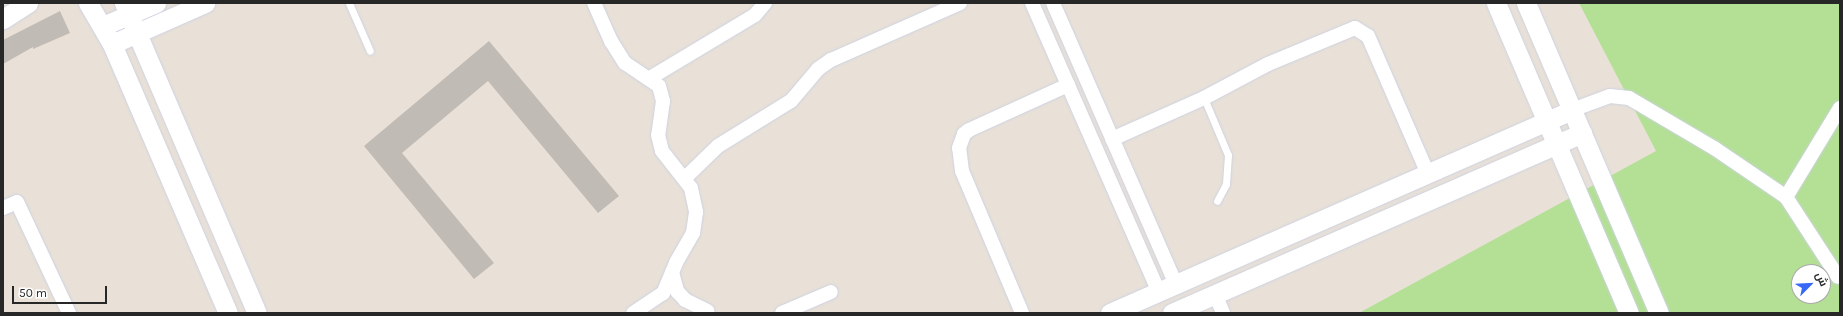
<!DOCTYPE html>
<html>
<head>
<meta charset="utf-8">
<style>
  body { margin:0 }
  #map { position:relative; width:1843px; height:316px; overflow:hidden; background:#e9e1d8; font-family:Karla,Cairo,sans-serif }
  div>[style] { position:absolute }
  .green>* { inset:0; background:#b3e094 }
  .building>* { inset:0; background:#c1bbb5 }
  .roads { filter:drop-shadow(0 0 1px #cdd2e0) drop-shadow(0 0 1px #cdd2e0) }
  .lane>* { height:7px; margin:-3.5px; padding:0 3.5px; transform-origin:3.5px; border-radius:3.5px; background:#fff }
  .street>* { height:14px; margin:-7px; padding:0 7px; transform-origin:7px; border-radius:7px; background:#fff }
  .secondary>* { height:19px; margin:-9.5px; padding:0 9.5px; transform-origin:9.5px; border-radius:9.5px; background:#fff }
  span { translate:-50% -50%; white-space:nowrap; text-align:center; line-height:1.15; -webkit-text-stroke:4px #fff; paint-order:stroke }
  .frame { position:absolute; inset:0; border:4px solid #272727; pointer-events:none }
  .north { position:absolute; left:1791px; top:264px; width:40px; height:40px; box-sizing:border-box; background:#fff; border:1px solid #a9a9a9; border-radius:50%; rotate:66deg; font-size:11px; font-weight:700; line-height:16px; text-align:center; color:#272727 }
  .north::after { content:''; display:block; margin:auto; width:14px; height:18px; background:#3869f6; clip-path:polygon(50% 0,100% 100%,50% 72%,0 100%) }
  .scale { position:absolute; left:12px; top:286px; width:95px; height:18px; box-sizing:border-box; border:2px solid #272727; border-top:0; padding-left:5px; font-size:12px; line-height:14px; white-space:nowrap; color:#272727; -webkit-text-stroke:3px #fff; paint-order:stroke }
</style>
</head>
<body>
<div id="map">
  <div class="green">
    <i style="clip-path:polygon(evenodd,1579px 3px,1840px 3px,1840px 313px,1359px 313px,1656px 151px,1579px 3px,1799px 272px,1823px 272px,1823px 296px,1799px 296px,1799px 272px)"></i>
  </div>
  <div class="building">
    <i style="clip-path:polygon(60px 11px,70px 33px,33px 49px,33px 47px,3px 64px,3px 40px)"></i>
    <i style="clip-path:polygon(489px 41px,619px 196px,598px 213px,488px 81px,402px 153px,494px 263px,474px 279px,364px 146px)"></i>
  </div>
  <div class="roads">
    <div class="lane">
      <i style="left:349px;top:3px;width:52px;rotate:66.4deg"></i>
      <i style="left:1204px;top:98px;width:62px;rotate:67.2deg"></i>
      <i style="left:1228px;top:155px;width:29px;rotate:94deg"></i>
      <i style="left:1226px;top:184px;width:19px;rotate:118deg"></i>
    </div>
    <div class="street">
      <i style="left:594px;top:3px;width:42px;rotate:65.9deg"></i>
      <i style="left:611px;top:41px;width:26px;rotate:58deg"></i>
      <i style="left:625px;top:63px;width:41px;rotate:34.1deg"></i>
      <i style="left:659px;top:86px;width:16px;rotate:75deg"></i>
      <i style="left:663px;top:101px;width:34px;rotate:98deg"></i>
      <i style="left:658px;top:135px;width:16px;rotate:76deg"></i>
      <i style="left:662px;top:151px;width:47px;rotate:51.9deg"></i>
      <i style="left:691px;top:188px;width:25px;rotate:78deg"></i>
      <i style="left:696px;top:212px;width:21px;rotate:98deg"></i>
      <i style="left:693px;top:233px;width:34px;rotate:120deg"></i>
      <i style="left:676px;top:263px;width:33px;rotate:113deg"></i>
      <i style="left:663px;top:293px;width:36px;rotate:146deg"></i>
      <i style="left:1032px;top:3px;width:316px;rotate:66.3deg"></i>
      <i style="left:1053px;top:3px;width:307px;rotate:66.4deg"></i>
      <i style="left:650px;top:78px;width:122px;rotate:-31deg"></i>
      <i style="left:755px;top:15px;width:16px;rotate:-50deg"></i>
      <i style="left:1572px;top:110px;width:40px;rotate:-20.2deg"></i>
      <i style="left:1610px;top:96px;width:19px;rotate:6deg"></i>
      <i style="left:1629px;top:98px;width:99px;rotate:30.5deg"></i>
      <i style="left:1714px;top:148px;width:87px;rotate:34.2deg"></i>
      <i style="left:1786px;top:197px;width:95px;rotate:57deg"></i>
      <i style="left:1112px;top:139px;width:101px;rotate:-24deg"></i>
      <i style="left:1204px;top:98px;width:72px;rotate:-28deg"></i>
      <i style="left:1268px;top:64px;width:94px;rotate:-22.5deg"></i>
      <i style="left:1355px;top:28px;width:15px;rotate:32deg"></i>
      <i style="left:1368px;top:36px;width:150px;rotate:66.5deg"></i>
      <i style="left:685px;top:178px;width:46px;rotate:-44.1deg"></i>
      <i style="left:718px;top:146px;width:86px;rotate:-31.7deg"></i>
      <i style="left:791px;top:101px;width:42px;rotate:-49.8deg"></i>
      <i style="left:818px;top:69px;width:16px;rotate:-35deg"></i>
      <i style="left:831px;top:60px;width:141px;rotate:-23.8deg"></i>
      <i style="left:1786px;top:197px;width:104px;rotate:-58.8deg"></i>
      <i style="left:3px;top:208px;width:15px;rotate:-23deg"></i>
      <i style="left:17px;top:202px;width:123px;rotate:64.9deg"></i>
      <i style="left:672px;top:272px;width:20px;rotate:75deg"></i>
      <i style="left:677px;top:291px;width:12px;rotate:48deg"></i>
      <i style="left:685px;top:300px;width:25px;rotate:26deg"></i>
      <i style="left:1215px;top:294px;width:21px;rotate:67deg"></i>
      <i style="left:782px;top:313px;width:53px;rotate:-23.2deg"></i>
      <i style="left:1022px;top:313px;width:154px;rotate:-112.9deg"></i>
      <i style="left:962px;top:171px;width:23px;rotate:-97deg"></i>
      <i style="left:959px;top:148px;width:15px;rotate:-70deg"></i>
      <i style="left:964px;top:134px;width:6px;rotate:-39deg"></i>
      <i style="left:969px;top:130px;width:109px;rotate:-24.4deg"></i>
    </div>
    <div class="secondary">
      <i style="left:88px;top:3px;width:48px;rotate:59.7deg"></i>
      <i style="left:112px;top:44px;width:293px;rotate:66.7deg"></i>
      <i style="left:124px;top:3px;width:337px;rotate:66.8deg"></i>
      <i style="left:1496px;top:3px;width:337px;rotate:66.8deg"></i>
      <i style="left:1526px;top:3px;width:337px;rotate:66.8deg"></i>
      <i style="left:3px;top:19px;width:30px;rotate:-33deg"></i>
      <i style="left:103px;top:26px;width:58px;rotate:-23.5deg"></i>
      <i style="left:112px;top:44px;width:102px;rotate:-23.8deg"></i>
      <i style="left:1110px;top:313px;width:505px;rotate:-23.72deg"></i>
      <i style="left:1172px;top:313px;width:448px;rotate:-23.7deg"></i>
    </div>
  </div>
  <div class="frame"></div>
  <div class="north">ش</div>
  <div class="scale">50 m</div>
</div>
</body>
</html>
